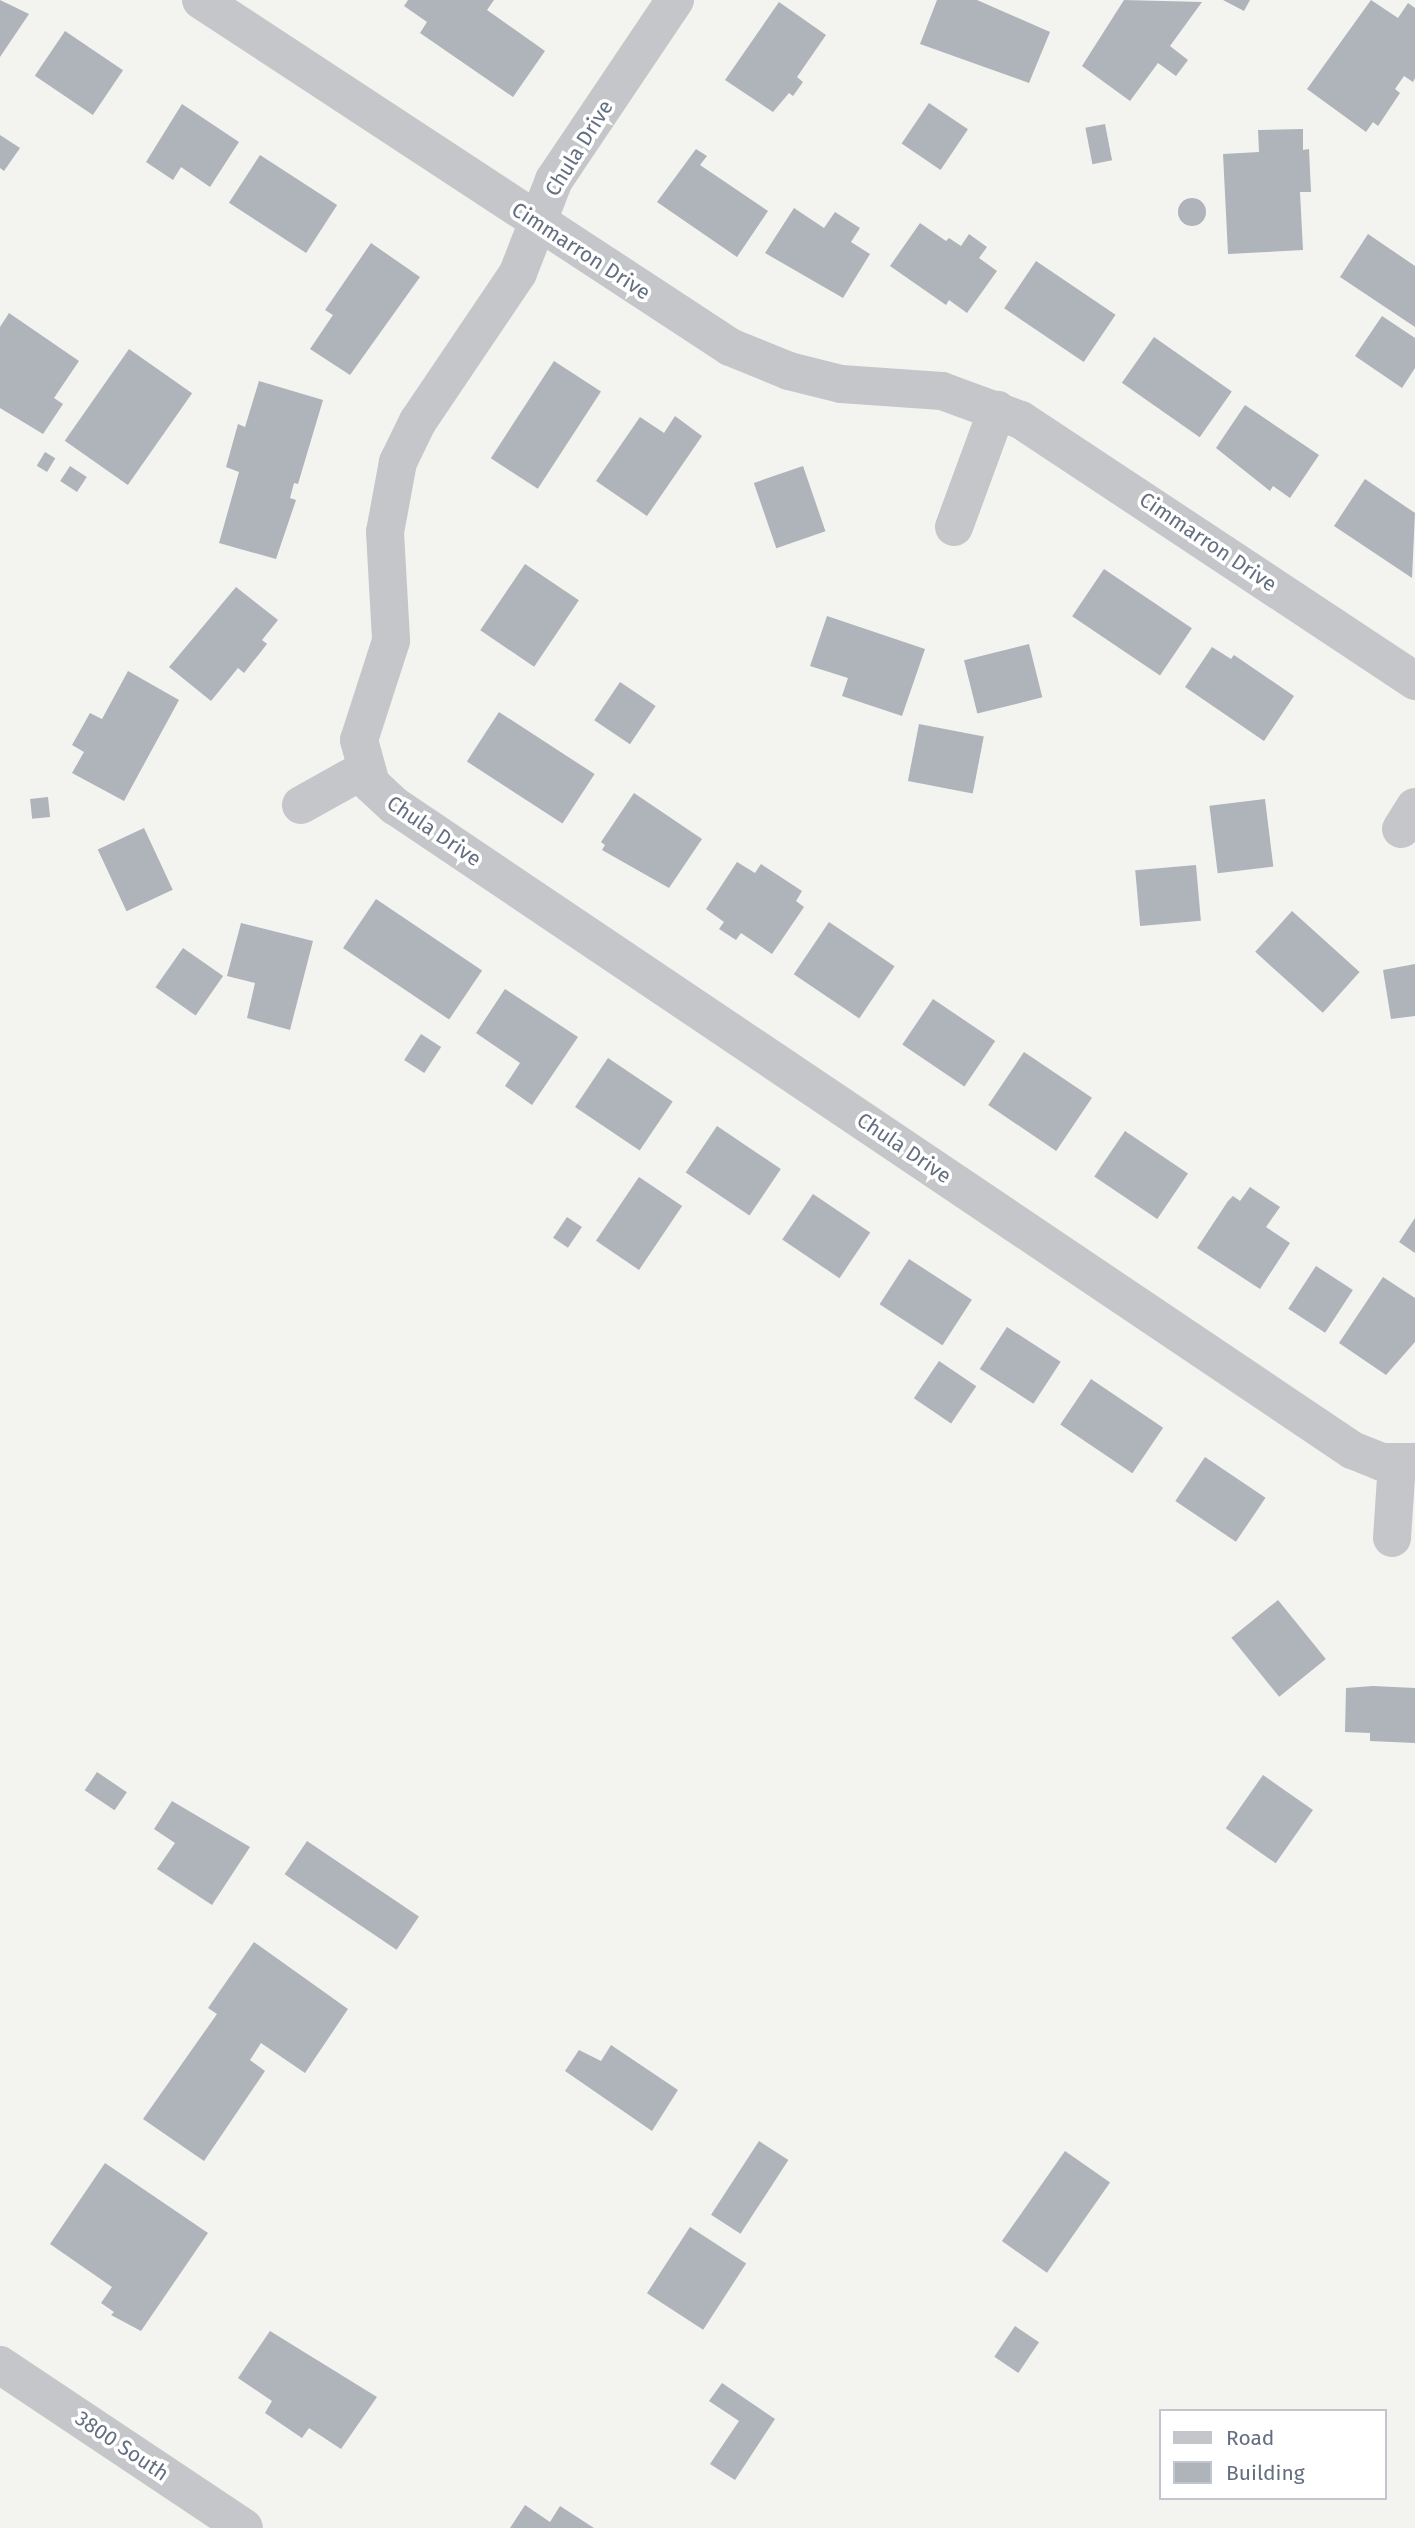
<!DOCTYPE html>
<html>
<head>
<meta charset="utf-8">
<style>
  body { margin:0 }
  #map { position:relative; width:1415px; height:2528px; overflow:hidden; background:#f3f4f0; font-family:"Fira Sans",sans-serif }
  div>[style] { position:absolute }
  .building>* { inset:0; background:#afb3ba; transform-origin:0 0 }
  .round { border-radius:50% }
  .street>* { height:38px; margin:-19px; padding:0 19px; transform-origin:19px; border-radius:19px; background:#c4c6ca }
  span { translate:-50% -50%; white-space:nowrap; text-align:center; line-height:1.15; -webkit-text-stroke:7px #fff; paint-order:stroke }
  .street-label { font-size:21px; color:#636e81 }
  .legend { position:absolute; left:1159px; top:2409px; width:228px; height:91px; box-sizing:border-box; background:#fff; border:2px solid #c1c5cd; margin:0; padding:9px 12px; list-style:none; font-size:21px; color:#636e81 }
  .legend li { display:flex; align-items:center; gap:14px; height:35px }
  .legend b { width:35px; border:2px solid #c1c5cd }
</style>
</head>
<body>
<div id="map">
  <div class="building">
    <i style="clip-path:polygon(0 0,29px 14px,0 57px)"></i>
    <i style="clip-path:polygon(408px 0,494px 0,487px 10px,545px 51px,513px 97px,420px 33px,427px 22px,404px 6px)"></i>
    <i style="clip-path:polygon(937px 0,977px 0,1050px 32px,1029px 83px,920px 44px)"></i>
    <i style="clip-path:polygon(1124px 0,1202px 2px,1170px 46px,1188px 60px,1176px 76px,1158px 63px,1130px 101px,1082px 66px)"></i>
    <i style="clip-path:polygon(1223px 0,1250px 0,1244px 11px)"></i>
    <i style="clip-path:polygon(1371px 0,1398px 18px,1408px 3px,1415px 8px,1415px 78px,1413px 82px,1404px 76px,1395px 89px,1400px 93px,1378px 126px,1373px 122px,1366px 132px,1307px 89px)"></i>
    <i style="clip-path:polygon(779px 2px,826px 35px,797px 77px,803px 82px,793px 96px,789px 93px,773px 112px,725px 80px)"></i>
    <i style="left:65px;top:31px;width:70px;height:54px;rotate:34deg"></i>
    <i style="left:929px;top:103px;width:47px;height:49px;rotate:34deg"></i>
    <i style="clip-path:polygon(182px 104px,239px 142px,210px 187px,181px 167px,173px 180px,146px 162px)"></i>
    <i style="left:1105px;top:124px;width:37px;height:20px;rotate:79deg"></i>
    <i style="clip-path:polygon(1303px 129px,1303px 150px,1309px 149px,1311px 192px,1300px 192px,1303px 250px,1228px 254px,1223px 154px,1259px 152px,1258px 130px)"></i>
    <i style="clip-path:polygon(0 135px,20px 148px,4px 171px,0 168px)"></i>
    <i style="clip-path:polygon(696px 149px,707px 156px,700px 165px,768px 211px,737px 257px,657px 202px)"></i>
    <i style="left:260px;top:155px;width:92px;height:57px;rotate:33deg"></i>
    <i class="round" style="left:1178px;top:198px;width:28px;height:28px"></i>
    <i style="clip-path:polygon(794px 208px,824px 228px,835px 212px,860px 228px,851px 242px,870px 254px,843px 298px,765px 253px)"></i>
    <i style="clip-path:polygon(920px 223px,946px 241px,949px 238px,961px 246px,969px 234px,987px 247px,979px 258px,997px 271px,967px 313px,949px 300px,946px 305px,890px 266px)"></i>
    <i style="clip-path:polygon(1368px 234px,1415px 266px,1415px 327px,1340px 277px)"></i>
    <i style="clip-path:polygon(371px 243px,420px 277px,350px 375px,310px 349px,333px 315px,325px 310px)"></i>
    <i style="left:1036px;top:261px;width:96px;height:57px;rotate:34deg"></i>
    <i style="clip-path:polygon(9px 313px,79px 361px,54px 398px,63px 404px,43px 434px,0 408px,0 327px)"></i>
    <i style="clip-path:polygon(1382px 316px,1415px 338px,1415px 368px,1402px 388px,1355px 356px)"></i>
    <i style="left:1154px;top:337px;width:95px;height:56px;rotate:35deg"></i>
    <i style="left:129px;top:349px;width:77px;height:112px;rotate:35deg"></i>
    <i style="left:554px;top:361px;width:56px;height:116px;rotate:33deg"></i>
    <i style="clip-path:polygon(259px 381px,323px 400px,298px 484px,294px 483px,290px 498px,296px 500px,276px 559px,219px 543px,239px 472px,226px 467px,238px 424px,245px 427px)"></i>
    <i style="clip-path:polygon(1245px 405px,1319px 455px,1290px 498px,1273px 486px,1270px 491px,1216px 448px)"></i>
    <i style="clip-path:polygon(675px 416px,702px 436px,647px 516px,596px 481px,640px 417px,664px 433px)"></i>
    <i style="left:45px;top:452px;width:12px;height:16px;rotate:31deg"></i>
    <i style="left:70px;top:466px;width:20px;height:18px;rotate:33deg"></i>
    <i style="left:803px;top:466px;width:69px;height:52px;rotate:71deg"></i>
    <i style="clip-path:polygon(1365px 479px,1415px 513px,1412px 578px,1334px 526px)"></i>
    <i style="left:525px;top:564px;width:65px;height:80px;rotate:34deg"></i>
    <i style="left:1104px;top:569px;width:106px;height:57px;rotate:34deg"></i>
    <i style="clip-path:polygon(236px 587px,278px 620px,262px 640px,267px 644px,244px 673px,238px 668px,211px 701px,169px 667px)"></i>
    <i style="clip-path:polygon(827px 616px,925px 649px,902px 716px,842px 696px,848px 678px,810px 666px)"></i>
    <i style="left:1029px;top:644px;width:55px;height:67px;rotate:76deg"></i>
    <i style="clip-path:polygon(1212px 647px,1231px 659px,1234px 655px,1294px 696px,1264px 741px,1185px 687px)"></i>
    <i style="clip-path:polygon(128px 671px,179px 700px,124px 801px,72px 773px,84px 752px,72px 745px,90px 713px,102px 719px)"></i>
    <i style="left:620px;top:682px;width:43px;height:46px;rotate:34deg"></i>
    <i style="left:499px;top:712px;width:114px;height:59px;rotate:33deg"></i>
    <i style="left:919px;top:724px;width:66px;height:58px;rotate:11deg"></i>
    <i style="clip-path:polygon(634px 793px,702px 839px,669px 888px,602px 850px,605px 845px,601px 842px)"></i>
    <i style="left:48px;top:797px;width:20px;height:18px;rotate:84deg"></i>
    <i style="left:1265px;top:799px;width:68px;height:56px;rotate:83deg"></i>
    <i style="left:144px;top:828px;width:68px;height:51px;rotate:65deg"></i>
    <i style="clip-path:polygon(737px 862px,755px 873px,761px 864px,802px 891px,796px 901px,804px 907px,772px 954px,741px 933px,736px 940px,719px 929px,724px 922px,706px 909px)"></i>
    <i style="left:1196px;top:865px;width:56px;height:61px;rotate:85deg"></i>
    <i style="left:376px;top:899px;width:128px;height:59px;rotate:34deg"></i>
    <i style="left:1292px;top:911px;width:91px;height:55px;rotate:42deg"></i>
    <i style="left:829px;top:922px;width:79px;height:63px;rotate:34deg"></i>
    <i style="clip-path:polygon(241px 923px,313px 941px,290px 1030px,247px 1018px,255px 983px,227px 976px)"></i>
    <i style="left:183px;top:948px;width:49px;height:48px;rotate:35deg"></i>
    <i style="clip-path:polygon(1415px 964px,1415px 1016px,1391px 1019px,1383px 970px)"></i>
    <i style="clip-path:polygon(505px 989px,578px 1037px,532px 1105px,505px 1086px,520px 1063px,476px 1033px)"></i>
    <i style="left:933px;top:999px;width:75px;height:55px;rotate:34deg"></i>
    <i style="left:421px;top:1034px;width:24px;height:31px;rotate:33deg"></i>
    <i style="left:1024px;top:1052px;width:82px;height:64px;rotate:34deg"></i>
    <i style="left:608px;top:1058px;width:78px;height:59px;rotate:34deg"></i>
    <i style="left:717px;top:1126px;width:77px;height:56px;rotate:34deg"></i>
    <i style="left:1125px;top:1131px;width:76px;height:55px;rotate:34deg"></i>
    <i style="left:639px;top:1177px;width:52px;height:77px;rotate:34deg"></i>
    <i style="clip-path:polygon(1250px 1187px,1280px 1207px,1266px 1227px,1290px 1243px,1260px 1289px,1197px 1248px,1228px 1201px,1233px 1196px,1240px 1201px)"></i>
    <i style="left:813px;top:1194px;width:69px;height:55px;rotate:34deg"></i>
    <i style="left:567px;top:1217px;width:18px;height:25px;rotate:34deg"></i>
    <i style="clip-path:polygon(1415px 1218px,1415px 1253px,1399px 1242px)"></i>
    <i style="left:909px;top:1259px;width:75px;height:54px;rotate:33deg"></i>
    <i style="left:1316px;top:1266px;width:44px;height:51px;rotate:33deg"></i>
    <i style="clip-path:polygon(1383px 1277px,1415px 1298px,1415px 1342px,1386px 1375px,1339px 1343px)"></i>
    <i style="left:1007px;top:1327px;width:64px;height:50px;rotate:33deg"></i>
    <i style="left:939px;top:1361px;width:45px;height:45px;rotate:34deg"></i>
    <i style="left:1091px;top:1379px;width:87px;height:55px;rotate:34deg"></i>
    <i style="left:1205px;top:1457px;width:73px;height:53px;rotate:34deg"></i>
    <i style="left:1278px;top:1600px;width:76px;height:60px;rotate:51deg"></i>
    <i style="clip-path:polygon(1373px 1686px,1415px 1688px,1415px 1743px,1370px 1741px,1370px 1733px,1345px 1732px,1346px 1688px)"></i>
    <i style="left:97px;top:1772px;width:36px;height:22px;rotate:34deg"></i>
    <i style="left:1263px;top:1775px;width:61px;height:65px;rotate:35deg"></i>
    <i style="clip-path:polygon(172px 1801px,250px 1847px,212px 1905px,157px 1869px,175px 1843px,154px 1829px)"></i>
    <i style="left:307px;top:1841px;width:135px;height:40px;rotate:34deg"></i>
    <i style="clip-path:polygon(254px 1942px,348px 2009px,305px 2073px,261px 2043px,250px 2060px,265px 2071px,204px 2161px,143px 2119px,217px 2014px,208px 2008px)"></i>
    <i style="clip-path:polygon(611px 2045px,678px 2090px,652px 2131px,565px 2071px,579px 2050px,601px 2061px)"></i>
    <i style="left:759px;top:2141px;width:35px;height:88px;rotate:33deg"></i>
    <i style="left:1065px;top:2151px;width:55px;height:110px;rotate:35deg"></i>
    <i style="clip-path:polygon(105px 2163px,208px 2233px,141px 2331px,111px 2315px,114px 2312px,101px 2303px,112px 2287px,50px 2244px)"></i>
    <i style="left:690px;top:2227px;width:67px;height:79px;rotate:33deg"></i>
    <i style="left:1015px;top:2326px;width:29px;height:37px;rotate:34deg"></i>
    <i style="clip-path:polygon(270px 2331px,377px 2397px,341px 2449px,309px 2428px,302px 2438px,265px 2413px,272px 2401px,238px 2378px)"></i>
    <i style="clip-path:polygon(722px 2383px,775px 2419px,735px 2480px,710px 2464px,739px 2421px,709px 2401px)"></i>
    <i style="clip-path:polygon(525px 2505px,550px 2522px,560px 2506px,594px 2528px,510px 2528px)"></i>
  </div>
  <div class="street">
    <i style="left:201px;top:0;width:633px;rotate:33.26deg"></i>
    <i style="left:730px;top:347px;width:64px;rotate:22.1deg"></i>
    <i style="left:789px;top:371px;width:54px;rotate:14deg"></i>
    <i style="left:841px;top:384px;width:101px;rotate:4deg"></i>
    <i style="left:942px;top:391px;width:84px;rotate:20.2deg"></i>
    <i style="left:1021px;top:420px;width:473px;rotate:33.5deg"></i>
    <i style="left:675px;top:0;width:217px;rotate:123.9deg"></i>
    <i style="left:554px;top:180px;width:100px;rotate:111.2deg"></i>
    <i style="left:518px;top:273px;width:179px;rotate:124deg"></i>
    <i style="left:418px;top:421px;width:46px;rotate:116deg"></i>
    <i style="left:398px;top:462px;width:71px;rotate:100.5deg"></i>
    <i style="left:385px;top:532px;width:109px;rotate:86.8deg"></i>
    <i style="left:391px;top:641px;width:104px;rotate:107.9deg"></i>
    <i style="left:359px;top:740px;width:46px;rotate:74.7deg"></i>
    <i style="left:371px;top:784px;width:33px;rotate:43deg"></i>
    <i style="left:395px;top:806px;width:1154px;rotate:33.94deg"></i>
    <i style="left:1352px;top:1450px;width:32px;rotate:22deg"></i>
    <i style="left:1382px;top:1462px;width:33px"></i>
    <i style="left:954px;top:527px;width:125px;rotate:-69.8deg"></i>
    <i style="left:301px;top:805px;width:72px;rotate:-29.1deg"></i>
    <i style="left:1401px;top:829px;width:26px;rotate:-58deg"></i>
    <i style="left:1392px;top:1538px;width:75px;rotate:-86.2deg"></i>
    <i style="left:0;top:2365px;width:293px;rotate:33.7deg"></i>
  </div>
  <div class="street-label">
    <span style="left:579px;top:148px;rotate:-58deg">Chula Drive</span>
    <span style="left:581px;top:251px;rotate:33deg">Cimmarron Drive</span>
    <span style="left:1208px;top:542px;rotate:34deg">Cimmarron Drive</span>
    <span style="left:434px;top:831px;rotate:34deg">Chula Drive</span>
    <span style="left:904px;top:1148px;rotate:34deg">Chula Drive</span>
    <span style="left:122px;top:2446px;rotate:34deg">3800 South</span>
  </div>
  <ul class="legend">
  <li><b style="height:9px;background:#c4c6ca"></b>Road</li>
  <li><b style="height:19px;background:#afb3ba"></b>Building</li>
  </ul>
</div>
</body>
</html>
